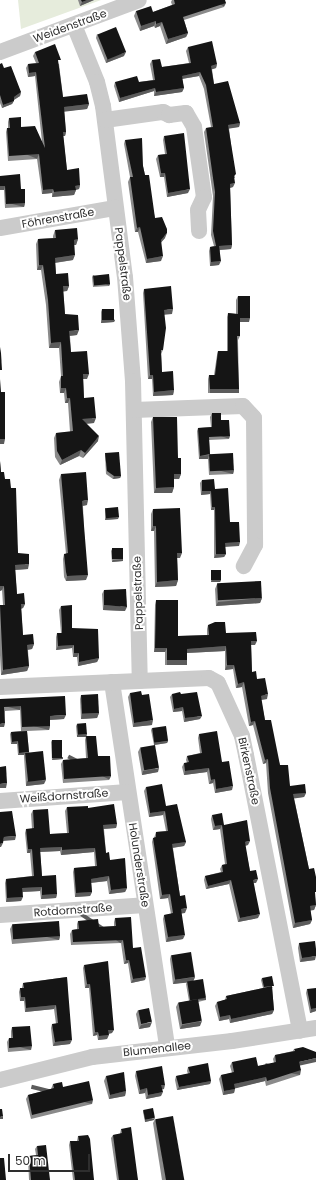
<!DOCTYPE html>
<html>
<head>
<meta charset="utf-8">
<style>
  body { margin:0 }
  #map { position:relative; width:316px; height:1180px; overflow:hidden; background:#fff; font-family:Poppins,sans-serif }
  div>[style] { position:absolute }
  .green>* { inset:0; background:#e6ecdc }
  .minor>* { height:16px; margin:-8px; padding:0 8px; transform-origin:8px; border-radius:8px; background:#cbcbcb }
  .wall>* { inset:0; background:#8a8a8a }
  .shaded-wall>* { inset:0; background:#5b5b5b; transform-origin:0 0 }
  .building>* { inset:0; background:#151515; transform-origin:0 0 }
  span { translate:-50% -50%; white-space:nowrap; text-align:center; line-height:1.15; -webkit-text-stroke:4px #fff; paint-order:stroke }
  .street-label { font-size:11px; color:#2e2e2e }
  .scale { position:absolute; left:8px; top:1154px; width:82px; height:18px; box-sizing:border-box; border:2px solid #2e2e2e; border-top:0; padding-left:5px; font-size:12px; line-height:14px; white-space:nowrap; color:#2e2e2e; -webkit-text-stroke:3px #fff; paint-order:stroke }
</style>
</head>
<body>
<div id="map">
  <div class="green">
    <i style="clip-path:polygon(18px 0,101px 0,21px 29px)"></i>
  </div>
  <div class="minor">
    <i style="left:74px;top:25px;width:61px;rotate:68deg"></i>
    <i style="left:97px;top:82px;width:25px;rotate:76deg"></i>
    <i style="left:103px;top:106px;width:172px;rotate:82.7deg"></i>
    <i style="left:125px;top:277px;width:104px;rotate:85.6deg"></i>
    <i style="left:133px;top:381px;width:300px;rotate:88.7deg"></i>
    <i style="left:0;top:52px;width:148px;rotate:-20.5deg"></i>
    <i style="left:105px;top:120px;width:59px;rotate:-7.9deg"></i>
    <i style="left:163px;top:112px;width:7px;rotate:27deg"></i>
    <i style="left:169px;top:115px;width:17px;rotate:-7deg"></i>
    <i style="left:186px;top:113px;width:16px;rotate:60deg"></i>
    <i style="left:194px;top:127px;width:71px;rotate:81.9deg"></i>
    <i style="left:204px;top:197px;width:14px;rotate:115deg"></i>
    <i style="left:198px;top:210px;width:21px;rotate:87deg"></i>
    <i style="left:0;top:228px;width:117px;rotate:-9.9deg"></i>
    <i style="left:134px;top:410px;width:109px;rotate:-2.1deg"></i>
    <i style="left:243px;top:406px;width:16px;rotate:47deg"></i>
    <i style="left:254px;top:418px;width:127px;rotate:89.5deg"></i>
    <i style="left:255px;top:545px;width:24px;rotate:118deg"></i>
    <i style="left:112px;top:682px;width:369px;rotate:81.4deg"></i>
    <i style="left:0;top:687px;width:209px;rotate:-2.5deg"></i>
    <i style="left:209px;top:678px;width:10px;rotate:29deg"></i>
    <i style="left:218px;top:683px;width:58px;rotate:65.6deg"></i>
    <i style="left:242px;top:736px;width:19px;rotate:78deg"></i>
    <i style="left:246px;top:755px;width:281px;rotate:78.9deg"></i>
    <i style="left:0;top:801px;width:128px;rotate:-4deg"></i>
    <i style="left:0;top:915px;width:145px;rotate:-3.9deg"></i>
    <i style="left:0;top:1080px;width:95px;rotate:-14deg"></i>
    <i style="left:92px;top:1057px;width:141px;rotate:-6.5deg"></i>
    <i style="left:232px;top:1041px;width:85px;rotate:-8.8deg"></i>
  </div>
  <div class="wall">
    <i style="clip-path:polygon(78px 0,94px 0,80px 6px)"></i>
    <i style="clip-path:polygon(172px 0,225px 0,224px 7px,184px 20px,188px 33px,186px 37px,166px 44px,160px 26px,155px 28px,154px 26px,140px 31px,134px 16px,136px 11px,153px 12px,172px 5px,171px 2px)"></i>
    <i style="clip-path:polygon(97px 34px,124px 56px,106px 63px,96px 38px)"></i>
    <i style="clip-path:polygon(188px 47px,217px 64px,216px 68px,212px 69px,214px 84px,240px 123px,239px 127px,229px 128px,235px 178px,234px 178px,233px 187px,230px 188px,232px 245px,231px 249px,220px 250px,219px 265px,210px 266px,209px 251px,210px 247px,214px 246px,211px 235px,213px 196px,204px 132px,206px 128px,211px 127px,204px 89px,199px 76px,182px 79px,184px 88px,182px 92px,154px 96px,154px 91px,119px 102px,114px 86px,115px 82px,139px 82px,153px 80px,150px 64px,152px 60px,162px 67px,189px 63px,186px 51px)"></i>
    <i style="clip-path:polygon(35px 52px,59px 64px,63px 97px,89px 104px,87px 109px,64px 111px,66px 132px,65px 136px,63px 136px,67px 170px,80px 185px,79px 189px,76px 190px,74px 195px,52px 197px,52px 193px,42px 194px,37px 159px,8px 161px,6px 132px,7px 128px,8px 128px,8px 122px,9px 118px,42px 142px,35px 76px,28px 77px,26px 68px,28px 64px,36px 63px,33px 56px)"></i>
    <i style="clip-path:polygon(0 64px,21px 92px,20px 96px,14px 100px,12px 104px,2px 108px,0 103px)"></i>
    <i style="clip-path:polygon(164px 136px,188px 193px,167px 197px,164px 177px,160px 177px,156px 159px,158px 155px,165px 154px,163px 140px)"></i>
    <i style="clip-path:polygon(125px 140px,143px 166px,145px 175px,155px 218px,165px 238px,161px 242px,161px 261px,146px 263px,138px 232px,135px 232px,128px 182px,130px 177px,124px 144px)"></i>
    <i style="clip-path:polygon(0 176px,21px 189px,25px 203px,24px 207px,5px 208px,4px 190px,0 190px)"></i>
    <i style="clip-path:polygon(55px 230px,78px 239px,76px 245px,74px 245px,73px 260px,55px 263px,56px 274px,69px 286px,67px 291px,63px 291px,65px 314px,77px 335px,70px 336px,71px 352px,87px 379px,83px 379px,84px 398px,94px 423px,86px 424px,98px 441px,83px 458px,79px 456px,60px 465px,55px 457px,54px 438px,56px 433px,70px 432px,68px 403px,65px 403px,64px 393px,60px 393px,59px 382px,61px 376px,59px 348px,49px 348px,46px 305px,41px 270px,37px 270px,36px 244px,38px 239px,53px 238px,53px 236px)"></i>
    <i style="clip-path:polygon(93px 275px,110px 284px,109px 286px,93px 287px,92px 277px)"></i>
    <i style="clip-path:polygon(144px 289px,172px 314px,164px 314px,163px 350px,161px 354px,162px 372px,174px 390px,173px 395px,153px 396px,152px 379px,148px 379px,143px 293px)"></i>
    <i style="clip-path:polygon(238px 296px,249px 322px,240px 322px,240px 336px,238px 340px,239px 389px,238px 393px,208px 393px,208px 379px,209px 375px,214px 375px,217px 355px,218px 351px,227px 351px,227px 317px,228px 313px,236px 314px,236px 300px)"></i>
    <i style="clip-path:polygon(102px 309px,115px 320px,114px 322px,101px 323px,101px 312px)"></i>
    <i style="clip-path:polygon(212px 413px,221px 420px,229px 439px,209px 440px,210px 454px,234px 470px,233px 474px,209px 475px,208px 459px,199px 459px,197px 431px,198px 428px,211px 427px,210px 417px)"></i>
    <i style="clip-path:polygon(153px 417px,178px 458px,181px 474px,179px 479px,174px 479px,174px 487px,172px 493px,154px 493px,151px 422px)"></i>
    <i style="clip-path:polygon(105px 453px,121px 476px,120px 478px,113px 479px,106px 474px,105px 455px)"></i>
    <i style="clip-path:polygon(0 461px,1px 472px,5px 479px,11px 488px,18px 553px,28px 569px,15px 570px,17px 594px,25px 604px,23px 608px,21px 609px,23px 635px,34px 644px,32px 649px,28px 650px,29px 666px,27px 671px,1px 675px,0 655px,0 605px,3px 605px,2px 590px,0 591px)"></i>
    <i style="clip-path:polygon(61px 474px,87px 505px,83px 506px,86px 580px,66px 581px,64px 577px,63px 559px,64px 554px,66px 554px,59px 480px)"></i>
    <i style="clip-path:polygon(202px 480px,215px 489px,230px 522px,239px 546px,225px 546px,226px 554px,224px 557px,214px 558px,214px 510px,211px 510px,210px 494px,201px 495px,200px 483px)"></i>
    <i style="clip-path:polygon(105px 508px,118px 519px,105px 520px)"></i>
    <i style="clip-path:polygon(153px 509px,180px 558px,177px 558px,178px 580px,176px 586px,155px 587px,154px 531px,151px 531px,151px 514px)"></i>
    <i style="clip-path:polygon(112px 549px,123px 561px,112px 562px,111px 551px)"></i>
    <i style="clip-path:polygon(211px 570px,221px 580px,220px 582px,211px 582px)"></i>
    <i style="clip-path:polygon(217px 584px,262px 598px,260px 603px,216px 606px,215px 589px)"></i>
    <i style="clip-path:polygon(104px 590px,125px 611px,103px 610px,102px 594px)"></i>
    <i style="clip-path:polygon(156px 600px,178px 636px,207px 635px,207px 629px,208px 625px,226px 633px,255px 645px,251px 645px,252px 672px,257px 679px,267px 699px,261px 700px,265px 720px,280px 765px,290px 786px,306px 793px,304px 797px,294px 798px,309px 869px,315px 897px,316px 905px,314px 910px,310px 910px,312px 920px,310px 924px,293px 928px,268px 793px,266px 763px,263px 764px,253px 725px,249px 726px,242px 687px,236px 688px,233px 669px,225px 670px,225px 651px,187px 653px,187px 660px,186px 665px,165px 665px,165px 652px,154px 652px,155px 605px)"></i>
    <i style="clip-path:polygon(61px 606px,72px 628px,99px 658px,97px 662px,78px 666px,77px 657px,73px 657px,72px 648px,56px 650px,56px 637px,57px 633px,61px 633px,59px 610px)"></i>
    <i style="clip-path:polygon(130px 693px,142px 695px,152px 725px,133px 727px,128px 697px)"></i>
    <i style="clip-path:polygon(172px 694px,200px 719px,184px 722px,182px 711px,173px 712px,170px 697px)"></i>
    <i style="clip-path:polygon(81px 695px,99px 713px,97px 718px,81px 719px,80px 699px)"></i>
    <i style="clip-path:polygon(0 699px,64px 719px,50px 720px,50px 726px,49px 730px,27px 731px,29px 752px,44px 784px,26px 786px,24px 757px,24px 755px,18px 755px,17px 744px,11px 744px,10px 734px,11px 732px,21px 731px,20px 710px,5px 711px,4px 727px)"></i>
    <i style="clip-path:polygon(77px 724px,87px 734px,86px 737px,77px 737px,76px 726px)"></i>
    <i style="clip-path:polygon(152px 728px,168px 741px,167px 743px,154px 745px,151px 730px)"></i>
    <i style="clip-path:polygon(199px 734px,222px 762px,232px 790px,215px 793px,213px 783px,209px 784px,207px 772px,184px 775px,182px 767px,184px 763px,187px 763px,186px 760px,187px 756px,200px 753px,198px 738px)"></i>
    <i style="clip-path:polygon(86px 736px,98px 756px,111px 776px,109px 780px,63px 783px,61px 764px,63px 760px,86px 758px,85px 740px)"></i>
    <i style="clip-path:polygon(52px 740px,63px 759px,52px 760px,51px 742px)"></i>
    <i style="clip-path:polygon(140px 748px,158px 772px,142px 775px,138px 752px)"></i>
    <i style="clip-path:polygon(146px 787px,166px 806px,186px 842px,184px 846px,173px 848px,180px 896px,185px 913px,181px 913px,183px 939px,166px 942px,163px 919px,164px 915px,171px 914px,168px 898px,160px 899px,152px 842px,153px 838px,154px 838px,156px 832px,166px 831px,163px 815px,149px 817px,144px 791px)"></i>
    <i style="clip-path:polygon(67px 807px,88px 808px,117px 824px,116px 828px,104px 829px,106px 853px,110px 860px,127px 888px,125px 892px,109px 894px,107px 881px,91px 883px,92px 892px,90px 896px,75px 897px,73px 872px,74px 868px,95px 866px,94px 852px,61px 855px,60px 851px,40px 852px,42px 876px,57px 894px,56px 898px,41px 899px,40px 891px,23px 892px,21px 901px,6px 902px,5px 883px,6px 879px,32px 876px,30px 853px,27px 853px,25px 833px,26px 829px,32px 829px,31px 814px,33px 810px,50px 834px,67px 833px,65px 811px)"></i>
    <i style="clip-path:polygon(212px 815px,248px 845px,245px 846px,250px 871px,256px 883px,254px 883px,258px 918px,238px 922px,229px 884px,206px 889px,204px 880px,205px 876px,221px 872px,220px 869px,222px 865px,225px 864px,220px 829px,213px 830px,211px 819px)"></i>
    <i style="clip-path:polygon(115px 918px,133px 948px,145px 980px,131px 983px,128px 963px,124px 964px,121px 943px,71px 945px,70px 934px,72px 930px,77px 929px,77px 924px,78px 921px,99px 927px,114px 926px,114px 922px)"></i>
    <i style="clip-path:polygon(12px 925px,60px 936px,59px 940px,12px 944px,10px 929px)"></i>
    <i style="clip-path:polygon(299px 943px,315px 960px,300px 962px,298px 948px)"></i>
    <i style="clip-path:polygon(171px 955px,195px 977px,193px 981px,206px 1000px,198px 1002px,200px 1026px,180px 1029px,176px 1007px,178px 1003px,189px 1001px,186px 984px,187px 982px,173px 984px,170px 959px)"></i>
    <i style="clip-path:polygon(84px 965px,112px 1033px,108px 1034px,107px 1039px,98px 1040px,97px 1035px,93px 1036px,89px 988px,85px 988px,83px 968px)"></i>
    <i style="clip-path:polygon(67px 977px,70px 1044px,53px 1046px,51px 1028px,52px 1024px,56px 1024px,54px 1009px,25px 1012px,24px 1001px,20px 1001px,19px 992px,20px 988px,22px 988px,23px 983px)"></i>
    <i style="clip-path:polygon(262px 978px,273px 988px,272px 988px,274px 1010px,272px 1014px,230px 1023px,229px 1019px,219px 1021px,215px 1006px,217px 1002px,225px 1000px,226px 996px,263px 988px,261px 980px)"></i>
    <i style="clip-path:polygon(307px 989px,316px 1011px,310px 1013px,306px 993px)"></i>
    <i style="clip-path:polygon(138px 1010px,150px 1027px,139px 1029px,136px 1014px)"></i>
    <i style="clip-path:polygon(12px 1027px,31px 1050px,8px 1052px,7px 1042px,9px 1038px,11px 1038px,11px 1031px)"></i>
    <i style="clip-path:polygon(294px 1049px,300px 1066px,300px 1075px,266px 1086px,265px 1081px,235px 1088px,234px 1093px,223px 1095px,219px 1079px,221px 1075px,232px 1073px,230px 1066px,232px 1062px,258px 1066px,274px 1063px,273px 1059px,275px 1055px,293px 1051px)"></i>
    <i style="clip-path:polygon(188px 1067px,211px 1081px,210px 1084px,177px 1090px,175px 1080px,176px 1076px,188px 1074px,187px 1071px)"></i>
    <i style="clip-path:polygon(136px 1071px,164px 1089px,162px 1089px,161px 1096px,146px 1099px,145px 1093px,139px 1094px,135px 1076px)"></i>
    <i style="clip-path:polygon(106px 1076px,126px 1091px,125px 1096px,109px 1099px,104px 1081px)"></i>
    <i style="clip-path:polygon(53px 1084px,63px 1087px,92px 1104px,31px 1119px,26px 1099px,28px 1095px,51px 1089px)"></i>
    <i style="clip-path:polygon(143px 1110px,154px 1120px,145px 1122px,143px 1112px)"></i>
    <i style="clip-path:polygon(155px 1119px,184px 1180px,162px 1180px,153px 1123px)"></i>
    <i style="clip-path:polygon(121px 1129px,138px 1180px,117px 1180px,111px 1138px,113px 1135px,120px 1134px)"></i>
    <i style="clip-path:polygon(78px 1136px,94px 1180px,73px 1180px,69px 1145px,70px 1141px,77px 1141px)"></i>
    <i style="clip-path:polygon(37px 1146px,50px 1180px,29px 1180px,28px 1159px,29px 1156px,36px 1155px,35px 1149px)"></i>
  </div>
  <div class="shaded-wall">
    <i style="clip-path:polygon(87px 0,94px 0,80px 6px,82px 2px)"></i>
    <i style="left:226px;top:3px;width:4px;height:45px;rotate:117deg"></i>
    <i style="clip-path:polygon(156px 21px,154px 26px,140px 31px,141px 26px)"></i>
    <i style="clip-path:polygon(162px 22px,160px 26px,155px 28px,156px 24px)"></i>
    <i style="clip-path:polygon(188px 33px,186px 37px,166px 44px,168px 39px)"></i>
    <i style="clip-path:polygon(126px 52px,124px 56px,106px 63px,107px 59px)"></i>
    <i style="clip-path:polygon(217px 64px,216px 68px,210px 70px,211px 66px)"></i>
    <i style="clip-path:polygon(36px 72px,35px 76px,28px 77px,29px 73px)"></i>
    <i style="clip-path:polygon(200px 72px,199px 76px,181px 79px,182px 76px)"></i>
    <i style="clip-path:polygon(155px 88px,154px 91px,119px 102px,120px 98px)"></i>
    <i style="clip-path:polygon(184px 88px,182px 92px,154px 96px,156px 92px)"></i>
    <i style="clip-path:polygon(21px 92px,20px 96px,12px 101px,14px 97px)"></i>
    <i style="clip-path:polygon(14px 101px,12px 104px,2px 108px,3px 105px)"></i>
    <i style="clip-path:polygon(89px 104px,87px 109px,62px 112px,64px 107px)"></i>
    <i style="clip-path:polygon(240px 123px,239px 127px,227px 129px,228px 125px)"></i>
    <i style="clip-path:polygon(63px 132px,66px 132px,65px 136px,61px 136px)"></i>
    <i style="left:39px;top:154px;width:5px;height:30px;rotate:112deg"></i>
    <i style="clip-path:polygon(161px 173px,165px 173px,164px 177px,160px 177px)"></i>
    <i style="clip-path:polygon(235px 183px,233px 187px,229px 188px,230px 184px)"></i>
    <i style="clip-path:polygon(80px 185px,79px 189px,74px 190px,75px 186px)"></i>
    <i style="clip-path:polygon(0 186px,5px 186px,4px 190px,0 190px)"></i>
    <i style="clip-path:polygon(53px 189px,52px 193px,42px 194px,43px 190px)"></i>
    <i style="clip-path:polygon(190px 189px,188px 193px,167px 197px,168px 193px)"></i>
    <i style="clip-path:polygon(76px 190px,74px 195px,52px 197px,54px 192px)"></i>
    <i style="left:25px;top:203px;width:4px;height:19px;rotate:104deg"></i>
    <i style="clip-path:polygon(140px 227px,138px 232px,135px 232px,137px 228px)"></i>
    <i style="clip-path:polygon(167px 233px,165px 238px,159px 245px,161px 240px)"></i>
    <i style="clip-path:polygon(78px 239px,76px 245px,72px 245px,74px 240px)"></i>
    <i style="clip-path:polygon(232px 245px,231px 249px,218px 250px,219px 246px)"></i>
    <i style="clip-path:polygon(75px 255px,73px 260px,53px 263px,55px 258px)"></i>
    <i style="clip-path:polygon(163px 256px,161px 261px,146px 263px,147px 259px)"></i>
    <i style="clip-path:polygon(221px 261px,219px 265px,210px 266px,211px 262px)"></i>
    <i style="clip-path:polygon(39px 265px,43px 265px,41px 270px,37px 270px)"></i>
    <i style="left:110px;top:284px;width:2px;height:16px;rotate:117deg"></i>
    <i style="clip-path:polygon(63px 286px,69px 286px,67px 291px,61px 292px)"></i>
    <i style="clip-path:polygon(173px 309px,172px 314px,162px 315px,164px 310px)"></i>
    <i style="clip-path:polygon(240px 318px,250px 318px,249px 322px,238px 322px)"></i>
    <i style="clip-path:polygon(102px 320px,115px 320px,114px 322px,101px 323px)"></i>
    <i style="clip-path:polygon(79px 330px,77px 335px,67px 336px,69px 331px)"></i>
    <i style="clip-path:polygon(61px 342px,59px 348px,49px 348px,51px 343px)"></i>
    <i style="clip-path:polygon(83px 374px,89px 374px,87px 379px,81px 379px)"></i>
    <i style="clip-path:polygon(150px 375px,153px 375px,152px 379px,148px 379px)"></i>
    <i style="clip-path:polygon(61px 388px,66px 388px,64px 393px,60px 393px)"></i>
    <i style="left:210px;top:389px;width:29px;height:4px"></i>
    <i style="clip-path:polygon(174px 390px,173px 395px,153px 396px,154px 392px)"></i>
    <i style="clip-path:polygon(67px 398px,70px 398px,68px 403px,65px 403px)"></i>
    <i style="clip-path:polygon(96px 418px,94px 423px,80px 424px,82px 419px)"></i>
    <i style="clip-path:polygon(99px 436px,98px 441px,83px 458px,85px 453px)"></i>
    <i style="left:230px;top:436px;width:3px;height:21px;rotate:108deg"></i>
    <i style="clip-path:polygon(0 439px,5px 439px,4px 444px,0 444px)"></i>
    <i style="clip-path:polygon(81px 450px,79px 456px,60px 465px,62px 460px)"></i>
    <i style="clip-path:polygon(209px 455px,208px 459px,199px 459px,200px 456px)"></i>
    <i style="left:234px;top:470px;width:4px;height:24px;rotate:104deg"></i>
    <i style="clip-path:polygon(174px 474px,181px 474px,179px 479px,172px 479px)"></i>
    <i style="clip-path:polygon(114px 476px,121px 476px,120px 478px,113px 479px)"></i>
    <i style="clip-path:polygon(174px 487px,172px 493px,154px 493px,156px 488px)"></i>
    <i style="clip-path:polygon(202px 491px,211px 491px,210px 494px,201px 495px)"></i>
    <i style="clip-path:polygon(88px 500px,87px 505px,81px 506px,82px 501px)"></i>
    <i style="clip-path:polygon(212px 507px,215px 507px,214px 510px,211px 510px)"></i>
    <i style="clip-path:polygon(119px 517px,118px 519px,105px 520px,106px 518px)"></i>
    <i style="clip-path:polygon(153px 526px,156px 526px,154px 531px,151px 531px)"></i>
    <i style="clip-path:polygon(240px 542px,239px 546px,224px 547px,225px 543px)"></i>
    <i style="clip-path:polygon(177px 553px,182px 553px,180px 558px,175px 558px)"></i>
    <i style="clip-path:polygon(216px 554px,226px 554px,224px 557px,214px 558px)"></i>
    <i style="clip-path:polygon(123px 559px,123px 561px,112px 562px,113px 560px)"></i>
    <i style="clip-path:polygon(29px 564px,28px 569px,13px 570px,15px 565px)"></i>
    <i style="clip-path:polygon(88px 575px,86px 580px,66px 581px,67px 576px)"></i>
    <i style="clip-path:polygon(178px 580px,176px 586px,155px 587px,157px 582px)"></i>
    <i style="clip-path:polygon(212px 580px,221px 580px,220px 582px,211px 582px)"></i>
    <i style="clip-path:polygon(0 586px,4px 586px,2px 590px,0 591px)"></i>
    <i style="clip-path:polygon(262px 598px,260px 603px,216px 606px,218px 602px)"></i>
    <i style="clip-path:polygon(21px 604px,25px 604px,23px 608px,19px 609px)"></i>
    <i style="clip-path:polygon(104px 605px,127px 607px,125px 611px,103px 610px)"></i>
    <i style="clip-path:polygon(251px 641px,257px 641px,255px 645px,250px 645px)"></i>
    <i style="clip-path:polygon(34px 644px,32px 649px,25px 650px,27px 645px)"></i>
    <i style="clip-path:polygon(74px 645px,72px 648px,56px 650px,58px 646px)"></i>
    <i style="clip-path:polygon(226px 646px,225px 651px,186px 653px,187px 649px)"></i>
    <i style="clip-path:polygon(155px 648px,167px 648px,165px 652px,154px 652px)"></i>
    <i style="clip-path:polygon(74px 653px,79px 653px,77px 657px,73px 657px)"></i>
    <i style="clip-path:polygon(99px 658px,97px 662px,78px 666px,79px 662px)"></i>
    <i style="left:167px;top:660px;width:20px;height:5px"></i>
    <i style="clip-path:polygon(227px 665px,234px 665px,233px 669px,225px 670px)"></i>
    <i style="clip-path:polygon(29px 666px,27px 671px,1px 675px,3px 670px)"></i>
    <i style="clip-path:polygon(244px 682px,242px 687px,236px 688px,238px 684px)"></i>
    <i style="clip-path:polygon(268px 694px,267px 699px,259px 700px,261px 696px)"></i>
    <i style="left:21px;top:706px;width:4px;height:17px;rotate:104deg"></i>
    <i style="clip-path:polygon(183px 707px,182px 711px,173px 712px,174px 709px)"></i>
    <i style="clip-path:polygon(99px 713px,97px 718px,81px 719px,82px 714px)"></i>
    <i style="clip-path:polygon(66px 715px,64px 719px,48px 720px,50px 716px)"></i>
    <i style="clip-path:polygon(202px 716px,200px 719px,184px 722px,185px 718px)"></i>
    <i style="clip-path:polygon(153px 720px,152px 725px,133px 727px,134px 723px)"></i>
    <i style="clip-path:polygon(255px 721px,253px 725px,249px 726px,251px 722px)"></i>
    <i style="clip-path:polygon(5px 723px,4px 727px,0 727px,0 724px)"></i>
    <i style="left:50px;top:726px;width:4px;height:28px;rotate:104deg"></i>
    <i style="clip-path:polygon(87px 734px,86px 737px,77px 737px,77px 735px)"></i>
    <i style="clip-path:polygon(18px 741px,17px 744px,11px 744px,12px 742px)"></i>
    <i style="clip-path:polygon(168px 741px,167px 743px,154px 745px,154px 743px)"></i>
    <i style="clip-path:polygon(19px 753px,25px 753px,24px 755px,18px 755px)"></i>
    <i style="clip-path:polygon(63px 757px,63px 759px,52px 760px,53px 758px)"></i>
    <i style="clip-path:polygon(268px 759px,266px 763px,263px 764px,265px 760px)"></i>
    <i style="clip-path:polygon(159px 768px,158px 772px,142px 775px,143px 771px)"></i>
    <i style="clip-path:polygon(209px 768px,207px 772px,184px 775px,185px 771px)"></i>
    <i style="left:111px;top:776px;width:4px;height:47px;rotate:117deg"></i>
    <i style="clip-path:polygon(215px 779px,213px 783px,209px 784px,211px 780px)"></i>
    <i style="clip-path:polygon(46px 780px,44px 784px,26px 786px,27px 781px)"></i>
    <i style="clip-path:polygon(7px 783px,6px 788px,0 788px,0 784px)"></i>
    <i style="clip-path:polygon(233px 786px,232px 790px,215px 793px,216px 789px)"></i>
    <i style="clip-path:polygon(306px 793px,304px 797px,291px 799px,293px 794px)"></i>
    <i style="clip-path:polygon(165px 811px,163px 815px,149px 817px,150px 813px)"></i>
    <i style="clip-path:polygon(117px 824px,116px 828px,102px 829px,103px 825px)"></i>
    <i style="clip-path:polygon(222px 825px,220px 829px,213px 830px,215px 826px)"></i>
    <i style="clip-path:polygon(16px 836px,15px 840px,3px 841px,4px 837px)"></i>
    <i style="clip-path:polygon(250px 841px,248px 845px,243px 846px,245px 842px)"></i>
    <i style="clip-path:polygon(186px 842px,184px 846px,170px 848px,172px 844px)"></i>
    <i style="clip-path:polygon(3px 843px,1px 847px,0 847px,0 844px)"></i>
    <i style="clip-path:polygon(62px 847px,60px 851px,38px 852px,40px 848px)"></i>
    <i style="clip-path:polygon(95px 848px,94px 852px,61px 855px,62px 850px)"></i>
    <i style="clip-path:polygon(28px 849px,32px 849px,30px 853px,27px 853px)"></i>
    <i style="clip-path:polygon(109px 876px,107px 881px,89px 883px,91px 879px)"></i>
    <i style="clip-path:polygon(258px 879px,256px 883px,252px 883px,253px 880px)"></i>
    <i style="clip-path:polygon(231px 880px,229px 884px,206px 889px,208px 886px)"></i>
    <i style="clip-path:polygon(42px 887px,40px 891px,21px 892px,22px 888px)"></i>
    <i style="clip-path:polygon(127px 888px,125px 892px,109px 894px,111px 890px)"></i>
    <i style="clip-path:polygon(92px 892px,90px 896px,75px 897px,76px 893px)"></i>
    <i style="clip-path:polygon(57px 894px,56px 898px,41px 899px,42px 895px)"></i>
    <i style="clip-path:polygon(170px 894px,168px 898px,160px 899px,162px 895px)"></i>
    <i style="clip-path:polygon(23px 897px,21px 901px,6px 902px,7px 898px)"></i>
    <i style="clip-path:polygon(316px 905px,314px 910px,308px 911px,310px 906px)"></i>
    <i style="clip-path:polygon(187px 908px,185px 913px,179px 914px,181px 909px)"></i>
    <i style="clip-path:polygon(260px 914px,258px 918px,238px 922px,240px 918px)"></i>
    <i style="clip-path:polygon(312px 920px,310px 924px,293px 928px,295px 923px)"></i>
    <i style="clip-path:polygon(185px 935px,183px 939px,166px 942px,168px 937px)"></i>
    <i style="left:60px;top:936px;width:4px;height:47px;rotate:104deg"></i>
    <i style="left:123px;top:940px;width:4px;height:50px;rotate:124deg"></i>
    <i style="clip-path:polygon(316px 956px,315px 960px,300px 962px,302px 958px)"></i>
    <i style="clip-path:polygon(126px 960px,129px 960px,128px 963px,124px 964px)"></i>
    <i style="clip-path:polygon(146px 977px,145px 980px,131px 983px,133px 979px)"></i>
    <i style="clip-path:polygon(195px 977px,193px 982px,173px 984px,175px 980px)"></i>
    <i style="clip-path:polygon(87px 984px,90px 984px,89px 988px,85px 988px)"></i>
    <i style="clip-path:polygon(21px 997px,25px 997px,24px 1001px,20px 1001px)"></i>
    <i style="left:206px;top:998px;width:2px;height:16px;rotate:90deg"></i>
    <i style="clip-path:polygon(56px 1005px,54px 1009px,25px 1012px,26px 1008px)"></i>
    <i style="clip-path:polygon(316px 1008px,316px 1011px,310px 1013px,311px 1009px)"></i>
    <i style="clip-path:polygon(274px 1010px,272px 1014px,230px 1023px,231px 1019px)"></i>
    <i style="clip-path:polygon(230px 1015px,229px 1019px,219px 1021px,220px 1017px)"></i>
    <i style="clip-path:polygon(202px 1021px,200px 1026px,180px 1029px,182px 1025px)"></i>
    <i style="clip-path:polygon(152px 1022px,150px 1027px,139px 1029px,141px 1025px)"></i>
    <i style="clip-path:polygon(108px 1030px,114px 1030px,112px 1033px,107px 1034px)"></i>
    <i style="clip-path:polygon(95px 1032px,98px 1032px,97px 1035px,93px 1036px)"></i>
    <i style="clip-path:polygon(109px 1035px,107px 1039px,98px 1040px,99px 1036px)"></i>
    <i style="clip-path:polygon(72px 1040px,70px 1044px,53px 1046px,55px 1042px)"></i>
    <i style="left:32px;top:1046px;width:4px;height:23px;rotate:104deg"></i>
    <i style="clip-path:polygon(316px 1058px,316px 1062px,298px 1066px,299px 1062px)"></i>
    <i style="left:301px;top:1070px;width:5px;height:36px;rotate:101deg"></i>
    <i style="clip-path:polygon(266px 1077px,265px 1081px,233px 1089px,234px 1084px)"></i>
    <i style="clip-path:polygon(211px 1081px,210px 1084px,177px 1090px,179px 1087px)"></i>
    <i style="clip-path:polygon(161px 1085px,165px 1085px,164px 1089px,160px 1090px)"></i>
    <i style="clip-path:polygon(147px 1088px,145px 1093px,139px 1094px,140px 1090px)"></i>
    <i style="clip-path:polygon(235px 1089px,234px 1093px,223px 1095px,224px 1091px)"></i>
    <i style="clip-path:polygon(126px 1091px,125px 1096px,109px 1099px,110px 1095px)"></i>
    <i style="clip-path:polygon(163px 1092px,161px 1096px,146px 1099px,148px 1095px)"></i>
    <i style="left:93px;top:1100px;width:4px;height:63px;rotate:104deg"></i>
    <i style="clip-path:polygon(3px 1116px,3px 1119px,0 1119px,0 1117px)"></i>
    <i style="clip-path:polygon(155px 1118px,154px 1120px,145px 1122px,145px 1120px)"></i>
  </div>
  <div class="building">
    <i style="clip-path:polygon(81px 0,87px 0,82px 2px)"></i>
    <i style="clip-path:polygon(174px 0,225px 0,226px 3px,183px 17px,188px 33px,168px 39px,162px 22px,156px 24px,156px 21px,141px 26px,136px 11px,151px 6px,153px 12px,175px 4px)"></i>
    <i style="left:116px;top:27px;width:27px;height:20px;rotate:68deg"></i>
    <i style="clip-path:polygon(212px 41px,217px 64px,211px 66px,214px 84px,228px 81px,240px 123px,228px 125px,236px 174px,234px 176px,235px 183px,230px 184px,232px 245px,219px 246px,221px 261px,211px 262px,210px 247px,216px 246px,213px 231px,215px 192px,206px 128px,213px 127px,206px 85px,200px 72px,182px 76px,184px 88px,156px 92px,155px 88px,120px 98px,115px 82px,137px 76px,139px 82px,155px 80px,152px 60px,160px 59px,162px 67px,191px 63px,188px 47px)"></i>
    <i style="clip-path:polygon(55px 44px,61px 60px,58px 60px,63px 97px,87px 94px,89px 104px,64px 107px,66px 132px,63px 132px,67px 170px,79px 168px,80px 185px,75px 186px,76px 190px,54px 192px,53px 189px,43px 190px,39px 154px,9px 156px,7px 128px,10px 128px,9px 118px,21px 117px,21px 127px,35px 126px,45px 148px,36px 72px,29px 73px,28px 64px,39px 63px,35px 52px)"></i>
    <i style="clip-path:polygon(2px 63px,4px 68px,11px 66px,21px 92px,14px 97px,14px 101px,3px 105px,0 95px,0 64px)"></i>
    <i style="clip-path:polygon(184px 133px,190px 189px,168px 193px,165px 173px,161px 173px,158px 155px,167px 154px,164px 136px)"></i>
    <i style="clip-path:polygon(142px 138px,143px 166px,145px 175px,149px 175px,155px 218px,162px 217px,167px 229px,167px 233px,161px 240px,163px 256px,147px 259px,140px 227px,137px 228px,130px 177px,133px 177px,125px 140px)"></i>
    <i style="clip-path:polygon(20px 174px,21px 189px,25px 189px,25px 203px,6px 204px,5px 186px,0 186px,0 176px)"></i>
    <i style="clip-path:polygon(77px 228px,78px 239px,74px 240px,75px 255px,55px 258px,56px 274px,68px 273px,69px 286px,63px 286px,65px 314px,78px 315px,79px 330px,69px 331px,71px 352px,87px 351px,89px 374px,83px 374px,84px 398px,94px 397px,96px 418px,82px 419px,99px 436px,85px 453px,81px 450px,62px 460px,57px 451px,56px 433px,73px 431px,70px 398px,67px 398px,66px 388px,61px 388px,61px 376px,63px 376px,61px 342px,51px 343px,48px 300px,43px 265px,39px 265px,38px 239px,56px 238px,55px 230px)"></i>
    <i style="left:109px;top:274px;width:10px;height:16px;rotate:84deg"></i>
    <i style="clip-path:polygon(171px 286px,173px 309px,164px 310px,166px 328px,163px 350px,161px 350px,162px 372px,173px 371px,174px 390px,154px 392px,153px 375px,150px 375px,144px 289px)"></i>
    <i style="clip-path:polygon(238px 296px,250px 296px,250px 318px,240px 318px,240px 336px,237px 336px,239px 389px,210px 389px,209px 375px,215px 375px,218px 351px,228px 351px,228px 313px,238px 314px)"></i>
    <i style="left:102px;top:309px;width:12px;height:11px"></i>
    <i style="clip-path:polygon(0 347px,1px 353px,2px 370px,0 370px)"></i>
    <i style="clip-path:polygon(0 379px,1px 392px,5px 392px,5px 439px,0 439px)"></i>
    <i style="clip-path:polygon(212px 413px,221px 413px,221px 420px,229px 420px,230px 436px,209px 437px,210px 454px,200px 456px,198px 428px,212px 427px)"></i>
    <i style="clip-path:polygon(153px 417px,177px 417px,178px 458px,181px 458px,181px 474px,174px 474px,174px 487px,156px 488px)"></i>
    <i style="clip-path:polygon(119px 452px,121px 476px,114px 476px,107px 471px,105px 453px)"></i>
    <i style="left:233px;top:453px;width:17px;height:24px;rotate:87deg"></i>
    <i style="clip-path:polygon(0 461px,1px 472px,4px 472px,5px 479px,10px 479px,11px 488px,16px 488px,18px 553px,29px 554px,29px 564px,15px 565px,17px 594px,24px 593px,25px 604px,21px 604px,23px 635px,33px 634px,34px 644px,27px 645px,29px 666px,3px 670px,0 605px,5px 605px,4px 586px,0 586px)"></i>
    <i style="clip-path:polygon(86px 472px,88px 500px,82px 501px,88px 575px,67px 576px,66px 572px,64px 554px,68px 553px,61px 474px)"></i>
    <i style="clip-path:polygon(214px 479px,215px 489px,228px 488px,230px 522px,239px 522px,240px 542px,225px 543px,226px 554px,216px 554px,215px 507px,212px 507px,211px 491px,202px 491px,202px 480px)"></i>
    <i style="left:118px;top:507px;width:10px;height:13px;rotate:84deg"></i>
    <i style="clip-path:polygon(180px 508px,182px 553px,177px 553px,178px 580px,157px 582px,156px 526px,153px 526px,153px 509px)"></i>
    <i style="left:123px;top:548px;width:11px;height:11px;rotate:90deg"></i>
    <i style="left:211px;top:570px;width:10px;height:10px"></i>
    <i style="left:261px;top:581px;width:17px;height:44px;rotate:87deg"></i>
    <i style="clip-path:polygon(126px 589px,127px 607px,104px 605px,104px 590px)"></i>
    <i style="clip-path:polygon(156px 600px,178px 600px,178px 636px,209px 635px,208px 625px,215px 622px,225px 622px,226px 633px,256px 632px,257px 641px,251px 641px,252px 672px,256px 671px,257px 679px,265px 678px,268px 694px,261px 696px,265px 720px,271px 720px,280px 765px,288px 765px,290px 786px,305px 784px,306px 793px,293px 794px,309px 869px,314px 868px,316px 877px,316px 892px,315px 892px,316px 905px,310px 906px,312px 920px,295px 923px,270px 788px,268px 759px,265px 760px,255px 721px,251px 722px,244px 682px,238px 684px,234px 665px,227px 665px,226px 646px,187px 649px,187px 660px,167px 660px,167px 648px,155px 648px)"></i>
    <i style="clip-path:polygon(72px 605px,72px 628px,98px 629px,99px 658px,79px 662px,79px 653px,74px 653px,74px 645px,58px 646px,57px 633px,62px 633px,62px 628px,61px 606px)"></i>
    <i style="clip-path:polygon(141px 691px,142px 695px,149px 694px,153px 720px,134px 723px,130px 693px)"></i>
    <i style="clip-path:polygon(180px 692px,181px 694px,197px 692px,202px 716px,185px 718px,183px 707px,174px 709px,172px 694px)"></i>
    <i style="left:98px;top:694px;width:19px;height:17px;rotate:87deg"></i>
    <i style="clip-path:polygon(65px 696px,66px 715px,50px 716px,50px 726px,22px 727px,21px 706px,4px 707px,5px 723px,0 724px,0 699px)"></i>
    <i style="left:86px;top:723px;width:11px;height:9px;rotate:85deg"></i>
    <i style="left:166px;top:726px;width:15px;height:14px;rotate:82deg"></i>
    <i style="clip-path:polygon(27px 731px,29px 752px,19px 753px,18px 741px,12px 742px,11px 732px)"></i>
    <i style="clip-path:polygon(217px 731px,222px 762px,229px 761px,233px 786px,216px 789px,215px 779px,211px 780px,209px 768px,185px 771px,184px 763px,189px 762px,187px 756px,202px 753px,199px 734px)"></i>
    <i style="clip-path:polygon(86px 736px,96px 736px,98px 756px,110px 756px,111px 776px,64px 779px,63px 760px,88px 758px)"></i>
    <i style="left:52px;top:740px;width:10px;height:18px"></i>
    <i style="left:155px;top:745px;width:23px;height:15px;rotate:80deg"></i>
    <i style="left:43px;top:751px;width:29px;height:18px;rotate:84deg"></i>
    <i style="clip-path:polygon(6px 766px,7px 783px,0 784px,0 767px)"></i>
    <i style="clip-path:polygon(162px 784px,166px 806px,177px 804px,186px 842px,172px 844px,180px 896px,185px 895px,187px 908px,181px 909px,185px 935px,168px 937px,164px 915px,173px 913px,170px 894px,162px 895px,153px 838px,156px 837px,156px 832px,168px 831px,165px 811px,150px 813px,146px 787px)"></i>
    <i style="clip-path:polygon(114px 804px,117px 824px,103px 825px,106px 853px,109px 852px,110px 860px,125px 858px,127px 888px,111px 890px,109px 876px,91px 879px,92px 892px,76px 893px,74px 868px,97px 866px,95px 848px,62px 850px,62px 847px,40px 848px,42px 876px,56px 875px,57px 894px,42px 895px,42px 887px,22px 888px,23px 897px,7px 898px,6px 879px,34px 876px,32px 849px,28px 849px,26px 829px,34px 828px,33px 810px,48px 809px,50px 834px,69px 833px,67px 807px,88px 806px,88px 808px)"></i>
    <i style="clip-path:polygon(12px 811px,16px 836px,4px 837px,3px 843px,0 844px,0 812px)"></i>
    <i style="clip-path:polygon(222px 813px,224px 825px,247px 820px,250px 841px,245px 842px,250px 871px,256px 870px,258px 879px,253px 880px,260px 914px,240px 918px,231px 880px,208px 886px,205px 876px,223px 872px,222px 865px,227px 864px,222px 825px,215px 826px,212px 815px)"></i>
    <i style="clip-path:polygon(131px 917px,133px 948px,141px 947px,146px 977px,133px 979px,129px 960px,126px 960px,123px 940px,73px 942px,72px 930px,79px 929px,78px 921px,98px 919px,99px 927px,116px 926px,115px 918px)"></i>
    <i style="left:59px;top:921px;width:15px;height:47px;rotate:86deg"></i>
    <i style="clip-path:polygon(315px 941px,316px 949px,316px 956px,302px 958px,299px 943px)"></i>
    <i style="left:191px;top:952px;width:25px;height:20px;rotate:81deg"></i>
    <i style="clip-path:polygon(108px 961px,114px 1030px,108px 1030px,109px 1035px,99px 1036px,98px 1032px,95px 1032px,90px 984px,87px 984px,84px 965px)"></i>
    <i style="clip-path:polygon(272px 976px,274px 986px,272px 986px,264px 987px,262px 978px)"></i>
    <i style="clip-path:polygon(67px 977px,72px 1040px,55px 1042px,52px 1024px,58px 1023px,56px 1005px,26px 1008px,25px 997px,21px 997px,20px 988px,24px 988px,23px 983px)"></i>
    <i style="left:203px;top:979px;width:19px;height:16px;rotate:81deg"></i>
    <i style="clip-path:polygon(272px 986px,274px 1010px,231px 1019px,230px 1015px,220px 1017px,217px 1002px,227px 999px,226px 996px)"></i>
    <i style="clip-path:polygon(316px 988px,316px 1008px,311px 1009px,307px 989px)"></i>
    <i style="left:198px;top:999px;width:22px;height:20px;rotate:80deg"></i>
    <i style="left:149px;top:1008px;width:14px;height:11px;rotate:78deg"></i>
    <i style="clip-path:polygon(30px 1026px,32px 1046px,9px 1048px,9px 1038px,13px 1038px,12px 1027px)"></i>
    <i style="clip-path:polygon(303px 1047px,316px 1052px,316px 1058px,299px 1062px,301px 1070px,267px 1081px,266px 1077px,234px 1084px,235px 1089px,224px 1091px,221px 1075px,234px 1072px,232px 1062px,256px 1057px,258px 1066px,276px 1062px,275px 1055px,295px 1051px,294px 1049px)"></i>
    <i style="clip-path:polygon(208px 1063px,211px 1081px,179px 1087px,176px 1076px,190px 1073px,188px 1067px)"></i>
    <i style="clip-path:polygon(162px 1066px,165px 1085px,161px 1085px,163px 1092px,148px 1095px,147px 1088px,140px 1090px,136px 1071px)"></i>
    <i style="clip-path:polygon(124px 1072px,126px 1091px,110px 1095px,106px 1076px)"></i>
    <i style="clip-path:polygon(89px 1081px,93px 1100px,32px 1115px,28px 1095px,54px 1088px,53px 1084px,57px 1083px,62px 1082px,63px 1087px)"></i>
    <i style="left:153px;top:1108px;width:10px;height:10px;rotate:79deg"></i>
    <i style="clip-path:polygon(0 1109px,2px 1109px,3px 1116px,0 1117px)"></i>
    <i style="left:173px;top:1116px;width:65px;height:18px;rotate:80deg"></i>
    <i style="clip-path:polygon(131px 1127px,138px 1180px,119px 1180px,113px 1135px,122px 1133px,121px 1129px)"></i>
    <i style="clip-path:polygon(88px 1135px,90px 1139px,94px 1180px,75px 1180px,70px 1141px,79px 1141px,78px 1136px)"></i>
    <i style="clip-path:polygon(46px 1145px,50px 1180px,31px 1180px,29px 1156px,38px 1155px,37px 1146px)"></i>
    <i style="clip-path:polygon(0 1158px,4px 1158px,6px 1180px,0 1180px)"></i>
  </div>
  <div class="street-label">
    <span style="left:70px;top:26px;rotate:-20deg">Weidenstraße</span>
    <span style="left:58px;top:218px;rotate:-10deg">Föhrenstraße</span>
    <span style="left:123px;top:264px;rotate:83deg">Pappelstraße</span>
    <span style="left:138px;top:593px;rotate:-92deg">Pappelstraße</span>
    <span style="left:249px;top:771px;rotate:78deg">Birkenstraße</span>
    <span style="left:64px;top:796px;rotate:-4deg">Weißdornstraße</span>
    <span style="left:139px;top:865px;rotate:81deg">Holunderstraße</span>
    <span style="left:73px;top:910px;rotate:-4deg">Rotdornstraße</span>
    <span style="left:157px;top:1049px;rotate:-6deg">Blumenallee</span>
  </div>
  <div class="scale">50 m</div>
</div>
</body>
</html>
